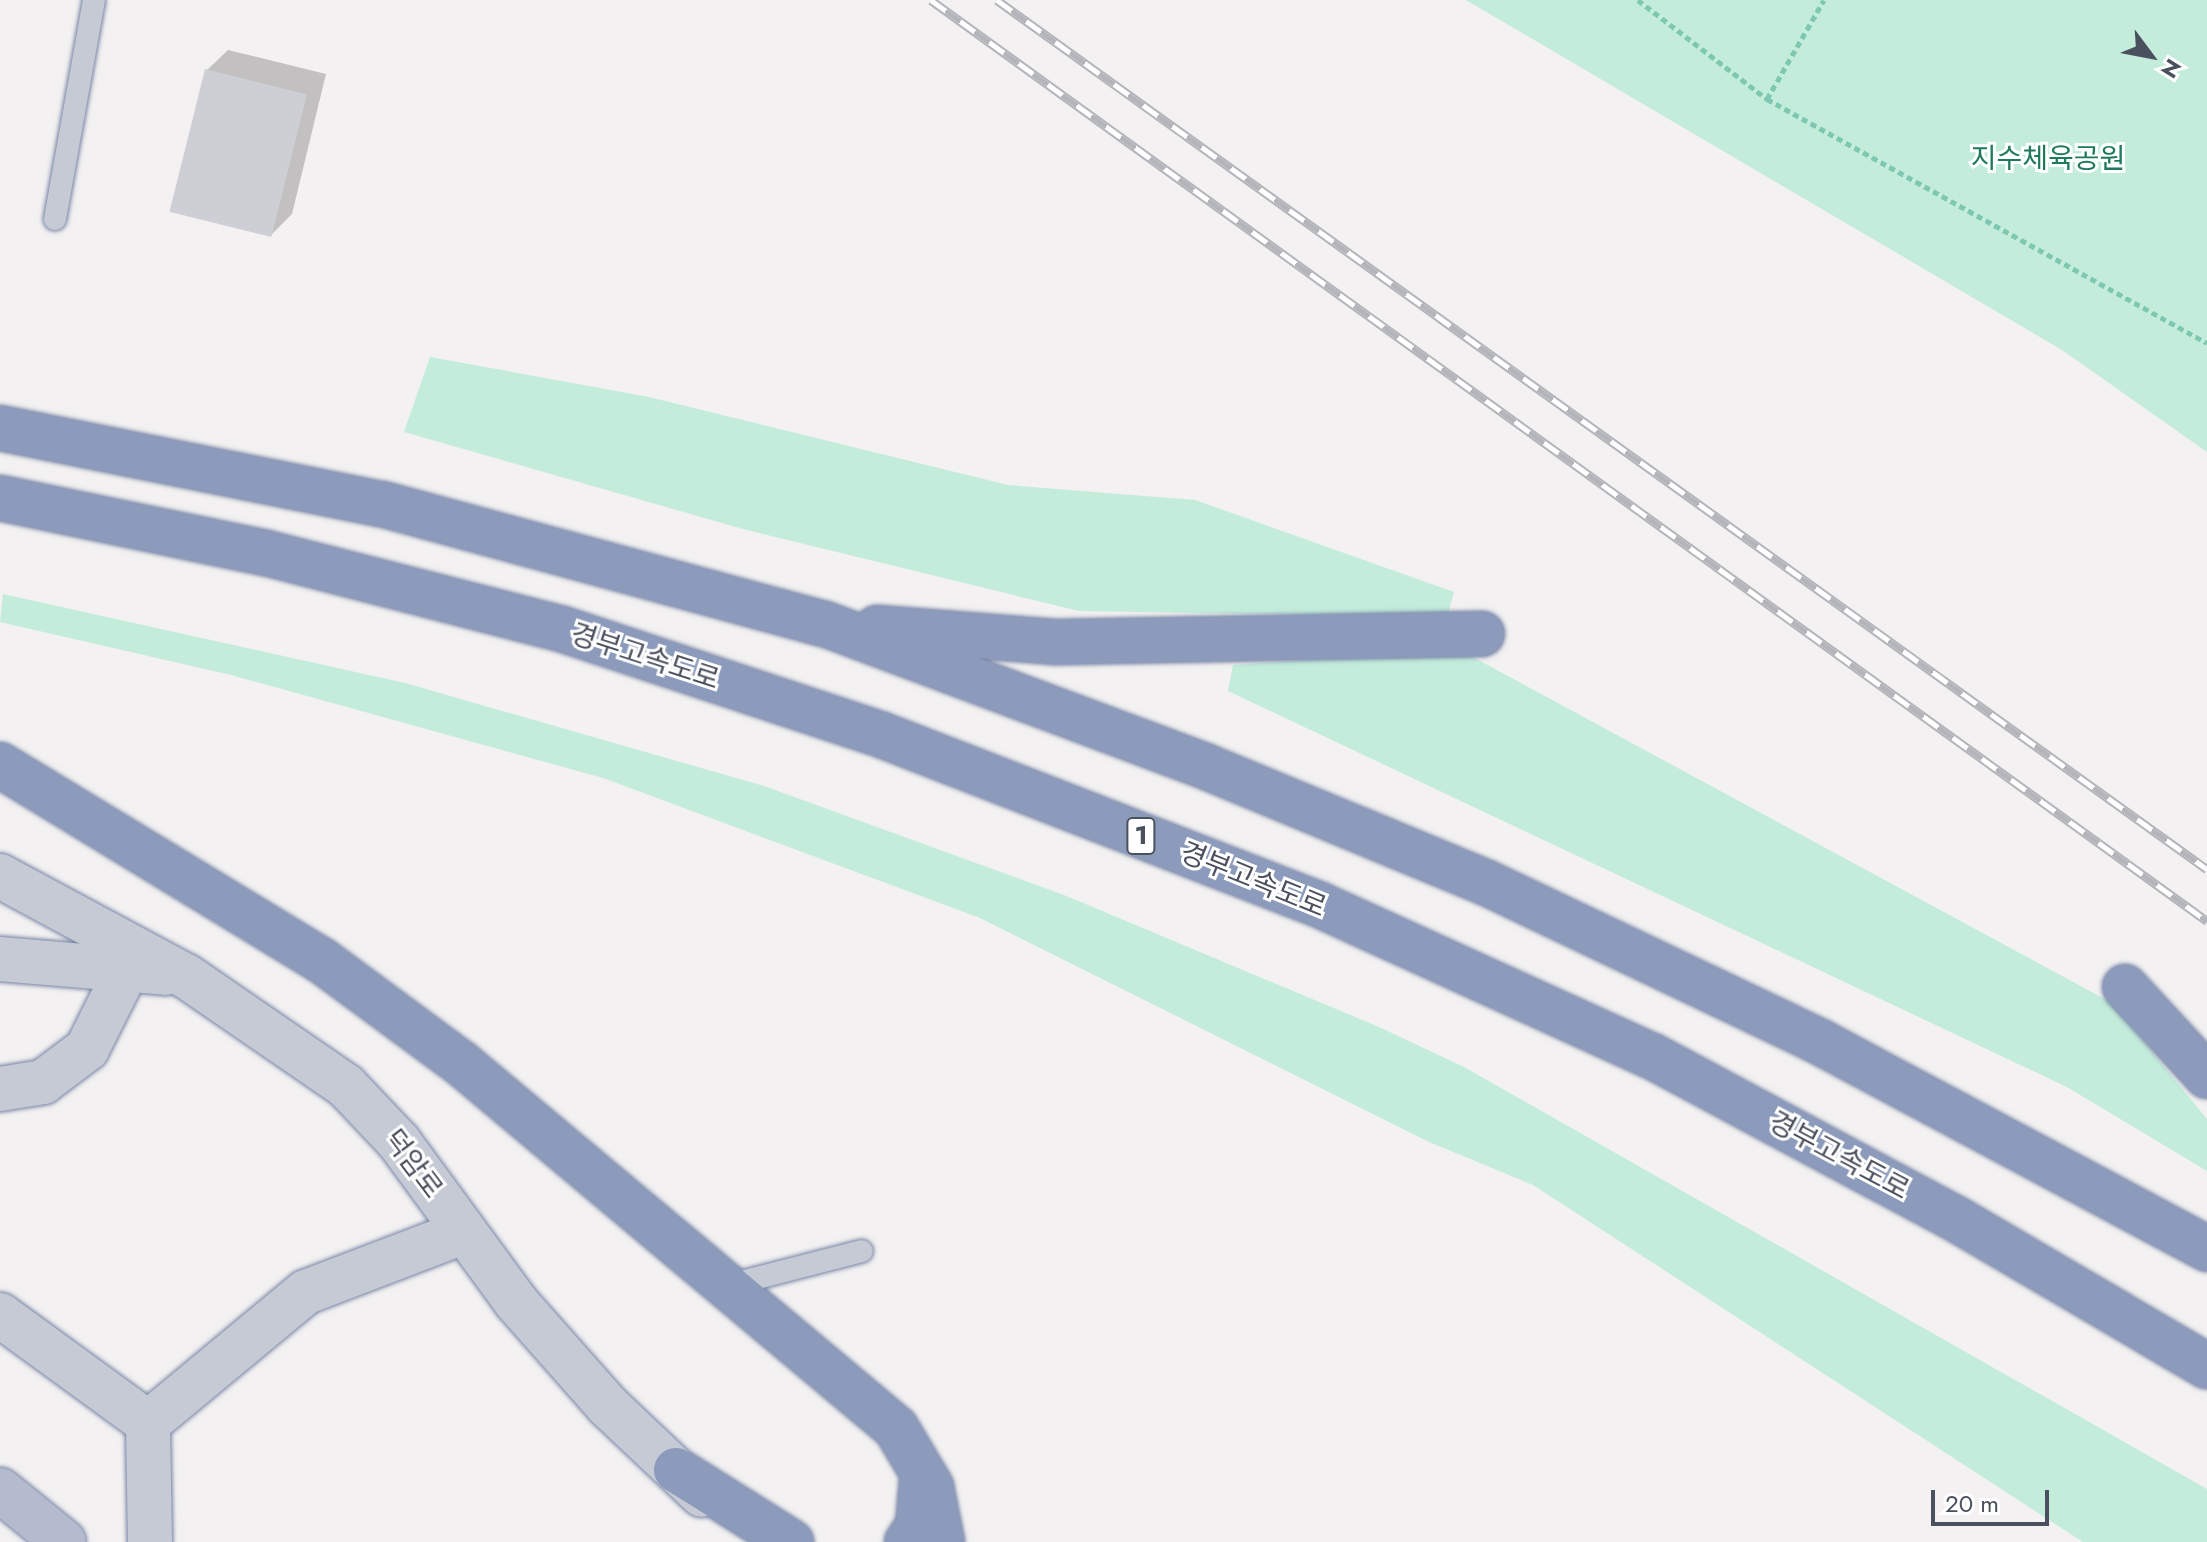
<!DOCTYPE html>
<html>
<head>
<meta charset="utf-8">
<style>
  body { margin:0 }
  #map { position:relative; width:2207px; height:1542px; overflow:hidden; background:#f3f1f1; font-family:Jost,"Noto Sans KR",sans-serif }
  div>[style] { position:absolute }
  .green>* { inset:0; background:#c3ecdb }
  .shadow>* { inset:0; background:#0003 }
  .building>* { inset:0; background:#cecfd5; transform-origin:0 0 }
  .path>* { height:5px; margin-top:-2.5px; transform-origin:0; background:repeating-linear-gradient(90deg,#7ec8b1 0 6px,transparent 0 10px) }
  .roads { filter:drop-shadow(0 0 2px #7886a7) drop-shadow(0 0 2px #7886a7) }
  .service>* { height:22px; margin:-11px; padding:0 11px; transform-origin:11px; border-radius:11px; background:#c5cad4 }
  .minor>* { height:44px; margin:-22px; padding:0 22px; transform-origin:22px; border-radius:22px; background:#c5cad4 }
  .tertiary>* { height:44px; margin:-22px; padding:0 22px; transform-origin:22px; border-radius:22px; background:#c5cad4 }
  .primary>* { height:44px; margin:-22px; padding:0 22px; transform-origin:22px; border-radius:22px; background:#b3bbcd }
  .motorway>* { height:44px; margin:-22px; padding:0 22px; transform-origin:22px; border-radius:22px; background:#8c9bbb }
  .rail>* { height:9px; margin-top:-4.5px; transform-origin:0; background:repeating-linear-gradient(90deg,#fff 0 18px,#b3b5ba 0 36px); box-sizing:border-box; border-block:2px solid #b3b5ba }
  span { translate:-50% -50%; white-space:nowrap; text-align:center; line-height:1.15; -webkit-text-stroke:6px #fff; paint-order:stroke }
  .shield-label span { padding:2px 6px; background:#fff; border:2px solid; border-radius:6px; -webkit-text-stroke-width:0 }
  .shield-label { font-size:26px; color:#4a505d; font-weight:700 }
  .park-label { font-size:28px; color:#1f7a5d }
  .street-label { font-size:28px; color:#4a505d }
  .north { position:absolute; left:2111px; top:16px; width:80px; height:80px; -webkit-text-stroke:6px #fff; paint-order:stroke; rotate:122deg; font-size:22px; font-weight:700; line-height:32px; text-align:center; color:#4a505d }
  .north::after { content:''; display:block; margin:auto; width:28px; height:36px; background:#4a505d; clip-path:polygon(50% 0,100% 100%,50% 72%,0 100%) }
  .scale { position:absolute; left:1931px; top:1490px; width:118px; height:36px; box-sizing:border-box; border:4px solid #4a505d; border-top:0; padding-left:10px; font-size:24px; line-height:28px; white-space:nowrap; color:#4a505d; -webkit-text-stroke:6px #fff; paint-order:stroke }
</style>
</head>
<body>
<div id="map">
  <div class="green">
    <i style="clip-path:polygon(1466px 0,2207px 0,2207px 452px,2062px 350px)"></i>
    <i style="clip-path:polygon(430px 357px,649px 397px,1008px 485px,1195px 500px,1454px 592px,1447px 617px,1079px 611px,743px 529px,404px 432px)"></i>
    <i style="clip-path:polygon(3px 594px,405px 683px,764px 786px,1064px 895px,1379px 1027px,1464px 1067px,2207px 1489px,2207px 1542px,2083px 1542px,1533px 1185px,1429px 1142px,980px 918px,603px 778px,231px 675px,0 622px)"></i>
    <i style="clip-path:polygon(1395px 654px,1471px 656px,2112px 1003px,2207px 1119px,2207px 1171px,2067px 1087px,1228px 691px,1233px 665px)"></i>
  </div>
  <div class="shadow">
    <i style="clip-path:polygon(228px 50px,326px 74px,292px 214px,272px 234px,207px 70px)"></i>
  </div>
  <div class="building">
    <i style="left:205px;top:69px;width:105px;height:147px;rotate:14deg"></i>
  </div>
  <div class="path">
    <i style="left:1638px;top:0;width:163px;rotate:37.5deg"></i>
    <i style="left:1767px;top:99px;width:503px;rotate:29.01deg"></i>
    <i style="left:1767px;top:99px;width:114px;rotate:-60.1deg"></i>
  </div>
  <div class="roads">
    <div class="service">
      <i style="left:55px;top:219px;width:222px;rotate:-79.9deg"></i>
      <i style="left:726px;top:1286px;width:140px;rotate:-14.4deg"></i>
    </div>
    <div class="minor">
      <i style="left:0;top:1089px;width:44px;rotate:-9.2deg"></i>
      <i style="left:43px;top:1082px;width:55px;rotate:-36.9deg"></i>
      <i style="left:87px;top:1049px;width:89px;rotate:-63.4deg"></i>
      <i style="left:0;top:1315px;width:183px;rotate:36.1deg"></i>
      <i style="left:150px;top:1542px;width:119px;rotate:-91deg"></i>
      <i style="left:148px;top:1423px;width:205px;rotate:-39.7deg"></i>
      <i style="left:306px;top:1292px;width:168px;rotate:-20.9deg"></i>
    </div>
    <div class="tertiary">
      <i style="left:0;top:876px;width:211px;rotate:28.3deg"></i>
      <i style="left:186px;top:976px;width:194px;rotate:34.5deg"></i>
      <i style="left:346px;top:1086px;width:77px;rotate:46.6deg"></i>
      <i style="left:399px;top:1142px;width:198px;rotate:53.8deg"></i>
      <i style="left:516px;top:1302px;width:139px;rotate:48.5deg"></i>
      <i style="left:608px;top:1406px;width:129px;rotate:43.4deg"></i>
      <i style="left:0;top:959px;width:166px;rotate:4.8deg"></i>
    </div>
    <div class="primary">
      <i style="left:0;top:1490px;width:82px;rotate:39.1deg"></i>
    </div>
    <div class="motorway">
      <i style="left:0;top:428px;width:389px;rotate:11.3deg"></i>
      <i style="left:382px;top:504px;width:459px;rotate:15.2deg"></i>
      <i style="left:825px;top:624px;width:408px;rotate:20.5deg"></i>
      <i style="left:1207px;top:767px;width:303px;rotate:22.5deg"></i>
      <i style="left:1487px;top:883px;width:371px;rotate:25.5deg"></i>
      <i style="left:1822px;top:1043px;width:437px;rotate:28.1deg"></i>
      <i style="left:0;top:498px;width:272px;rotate:11.7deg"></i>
      <i style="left:266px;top:553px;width:306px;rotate:14.4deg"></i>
      <i style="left:562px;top:629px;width:337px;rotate:18.3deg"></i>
      <i style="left:882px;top:735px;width:470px;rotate:21.2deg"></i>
      <i style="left:1320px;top:905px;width:365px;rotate:24.5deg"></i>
      <i style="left:1652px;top:1056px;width:347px;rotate:28.2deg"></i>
      <i style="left:1958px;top:1220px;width:289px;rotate:30.4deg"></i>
      <i style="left:877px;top:628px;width:180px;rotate:4.5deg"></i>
      <i style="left:1056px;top:642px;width:426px;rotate:-1.1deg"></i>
      <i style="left:0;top:765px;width:376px;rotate:31.3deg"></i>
      <i style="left:321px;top:960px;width:175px;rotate:36.4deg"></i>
      <i style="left:462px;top:1064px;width:566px;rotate:39.99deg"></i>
      <i style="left:896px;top:1428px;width:69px;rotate:59.3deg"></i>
      <i style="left:931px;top:1487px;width:56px;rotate:78.7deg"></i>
      <i style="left:2125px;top:987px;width:121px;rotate:47.3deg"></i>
      <i style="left:676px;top:1470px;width:136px;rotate:32.1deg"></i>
      <i style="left:907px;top:1542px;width:19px;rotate:-55deg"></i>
      <i style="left:918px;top:1526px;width:46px;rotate:-85deg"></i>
    </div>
  </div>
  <div class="rail">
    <i style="left:931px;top:0;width:1574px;rotate:35.82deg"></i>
    <i style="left:997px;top:0;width:1490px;rotate:35.69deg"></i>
  </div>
  <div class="shield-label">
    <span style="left:1141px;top:836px">1</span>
  </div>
  <div class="park-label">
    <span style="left:2048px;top:159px">지수체육공원</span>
  </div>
  <div class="street-label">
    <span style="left:645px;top:657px;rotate:18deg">경부고속도로</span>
    <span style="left:1253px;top:880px;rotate:22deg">경부고속도로</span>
    <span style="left:1839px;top:1156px;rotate:28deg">경부고속도로</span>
    <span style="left:413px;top:1164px;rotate:53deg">덕암로</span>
  </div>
  <div class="north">N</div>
  <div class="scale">20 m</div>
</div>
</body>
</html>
